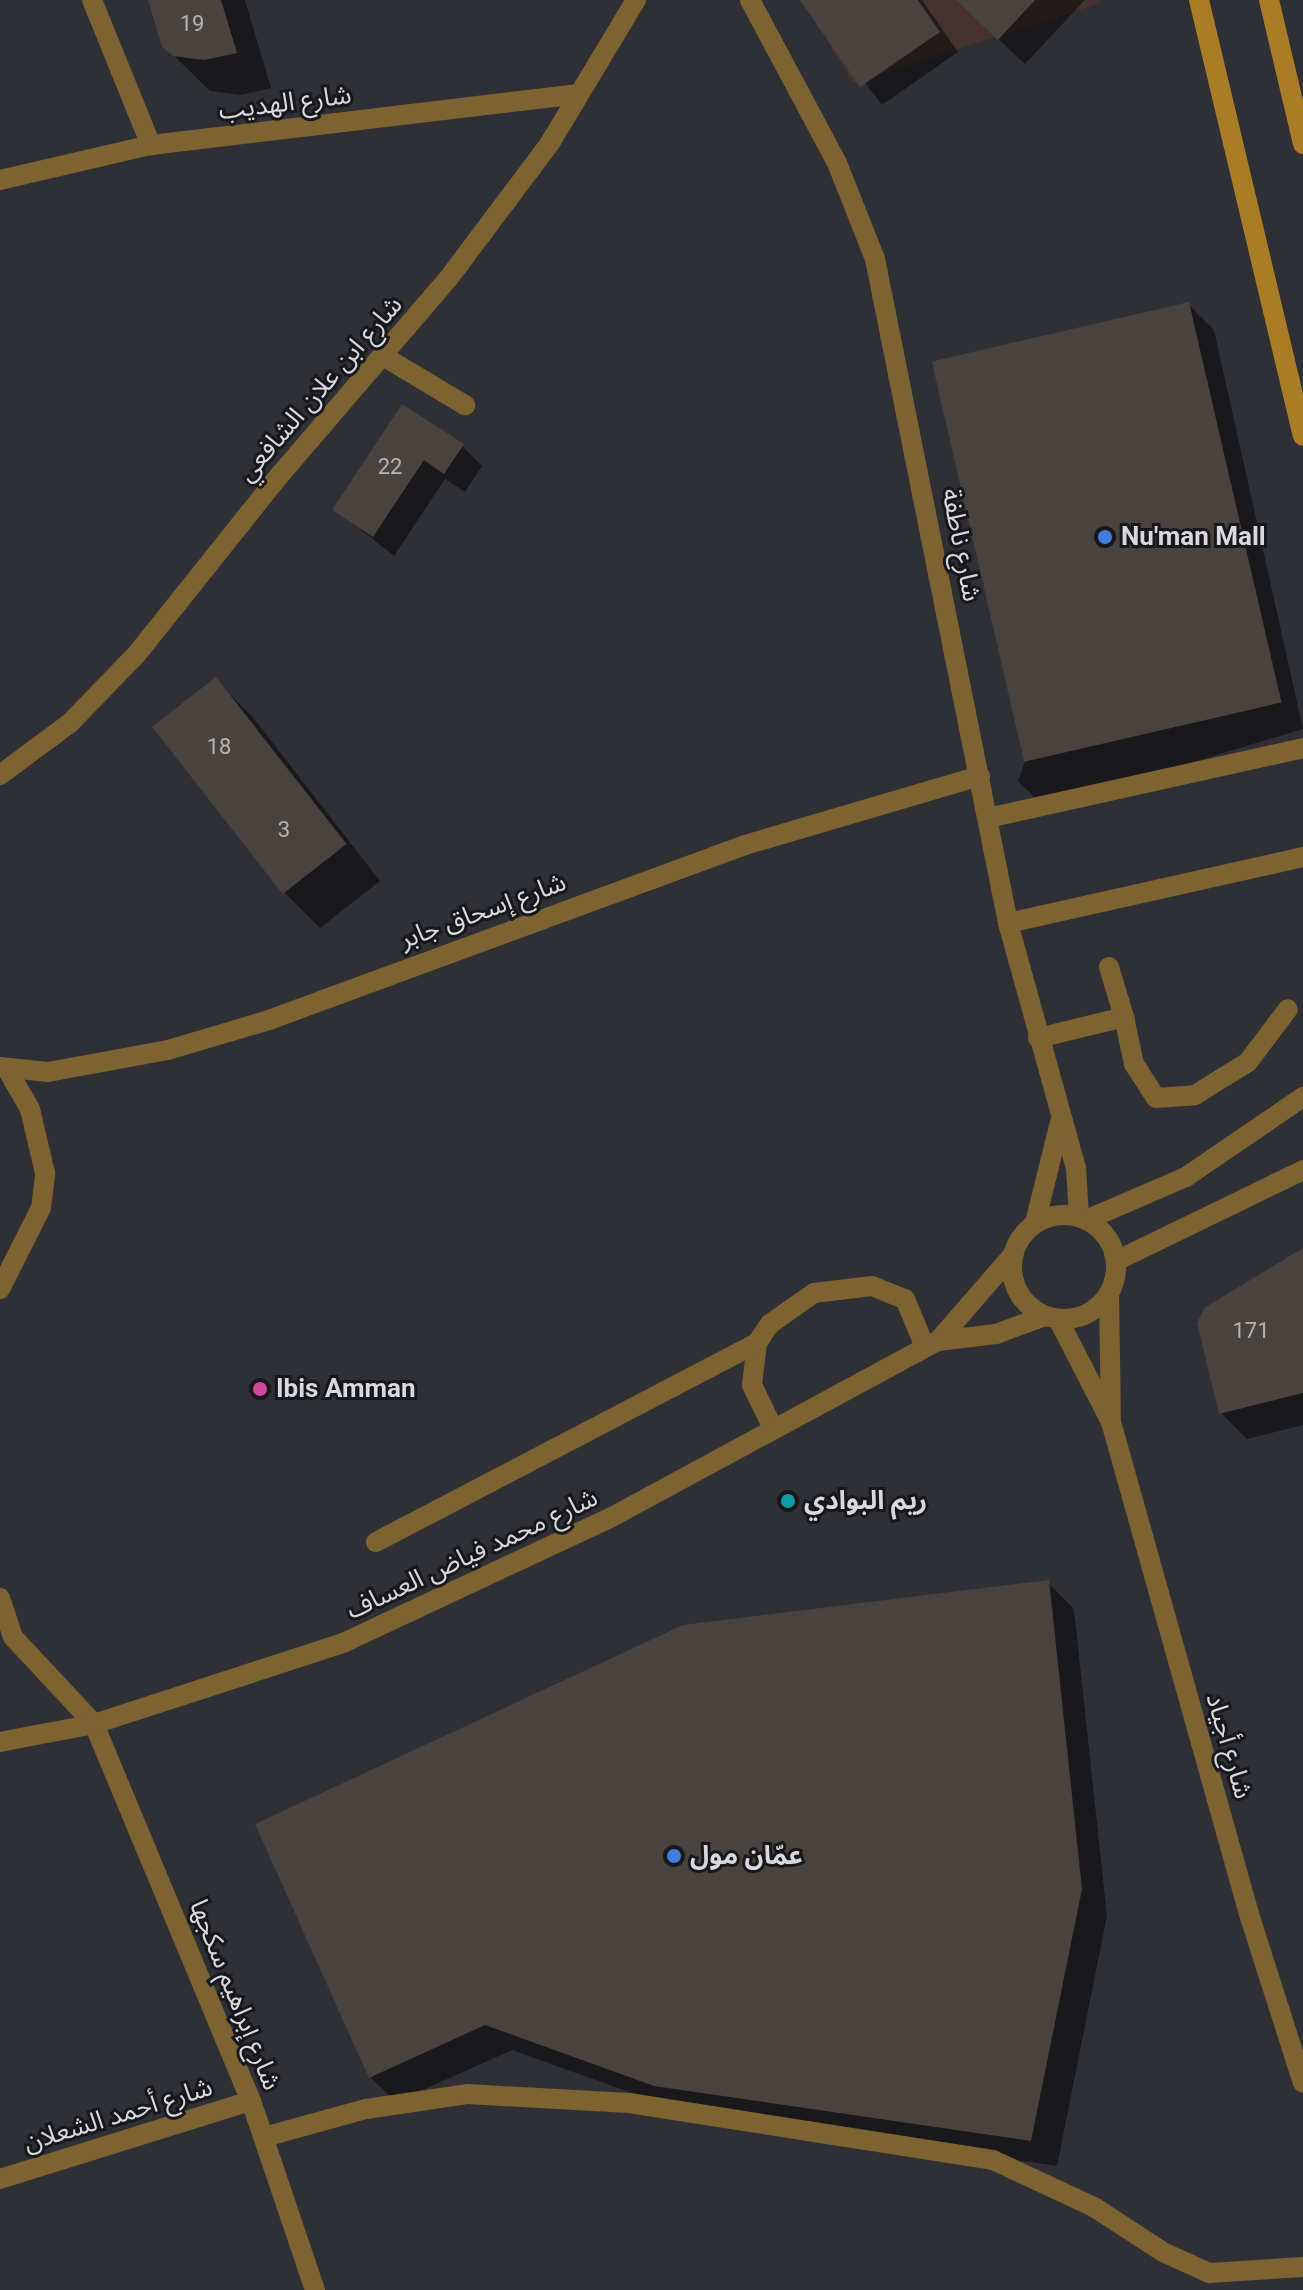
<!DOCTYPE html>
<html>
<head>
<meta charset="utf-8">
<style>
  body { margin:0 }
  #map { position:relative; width:1303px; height:2290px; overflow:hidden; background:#2f3036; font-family:Roboto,"Noto Sans Arabic",sans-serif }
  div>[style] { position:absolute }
  .commercial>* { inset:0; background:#473232 }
  .shadow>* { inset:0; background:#0007 }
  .building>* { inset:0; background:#49433f; transform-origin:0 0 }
  .service>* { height:20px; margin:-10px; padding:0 10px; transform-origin:10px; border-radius:10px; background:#7d6232 }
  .minor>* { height:20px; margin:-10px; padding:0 10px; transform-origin:10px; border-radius:10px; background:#7d6232 }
  .minor>.ring { margin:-10px; padding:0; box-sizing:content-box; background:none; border:20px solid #7d6232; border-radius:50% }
  .secondary>* { height:20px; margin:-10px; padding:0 10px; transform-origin:10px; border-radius:10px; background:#a87d26 }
  .dots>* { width:22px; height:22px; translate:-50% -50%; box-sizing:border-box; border:4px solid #18181b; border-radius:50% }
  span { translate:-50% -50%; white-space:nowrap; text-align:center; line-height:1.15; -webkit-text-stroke:6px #18181b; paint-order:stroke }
  .number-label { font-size:22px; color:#b4b4b6 }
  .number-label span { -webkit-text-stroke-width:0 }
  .street-label { font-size:26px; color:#d8d9dd }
  .poi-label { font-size:26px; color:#d8d9dd; font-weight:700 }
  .left { translate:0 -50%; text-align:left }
</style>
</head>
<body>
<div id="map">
  <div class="commercial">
    <i style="clip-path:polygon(803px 0,1099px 0,1101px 3px,853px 83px)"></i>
  </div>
  <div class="shadow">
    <i style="clip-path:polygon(151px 0,245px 0,271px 88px,241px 95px,210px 91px,164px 46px)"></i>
    <i style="clip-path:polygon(803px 0,922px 0,958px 52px,882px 105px)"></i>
    <i style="clip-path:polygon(957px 0,1085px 0,1025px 64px)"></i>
    <i style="clip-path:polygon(1188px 304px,1214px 330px,1303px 729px,1044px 807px,1018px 781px)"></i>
    <i style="clip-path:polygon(403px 406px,462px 446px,482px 466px,465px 492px,445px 479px,394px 556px,335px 509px)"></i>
    <i style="clip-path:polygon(215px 680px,251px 715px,380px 881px,320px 928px,285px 893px,155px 727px)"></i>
    <i style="clip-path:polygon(1303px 1251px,1303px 1425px,1247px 1439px,1221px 1413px)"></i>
    <i style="clip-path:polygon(1048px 1583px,1074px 1609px,1107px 1916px,1057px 2166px,682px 2111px,512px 2050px,396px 2102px,370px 2077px)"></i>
  </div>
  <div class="building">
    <i style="clip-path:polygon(148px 0,221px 0,237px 53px,204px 60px,173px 56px,162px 47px)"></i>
    <i style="clip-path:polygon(800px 0,918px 0,940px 32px,860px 87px)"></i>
    <i style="clip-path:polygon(956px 0,1035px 0,998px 40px)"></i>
    <i style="left:1189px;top:302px;width:411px;height:264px;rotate:77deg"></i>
    <i style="clip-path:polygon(402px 404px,464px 444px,444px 474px,424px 460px,373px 537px,332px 510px)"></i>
    <i style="left:216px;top:677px;width:212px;height:81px;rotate:52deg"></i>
    <i style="clip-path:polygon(1303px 1248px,1303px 1393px,1219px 1414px,1197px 1323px,1204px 1308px)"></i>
    <i style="clip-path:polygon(1049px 1580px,1082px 1889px,1031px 2141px,654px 2086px,485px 2025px,369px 2078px,255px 1824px,683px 1625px)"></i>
  </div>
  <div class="service">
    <i style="left:383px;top:356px;width:96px;rotate:30.9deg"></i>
    <i style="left:988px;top:818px;width:323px;rotate:-12.5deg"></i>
    <i style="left:1008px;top:923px;width:302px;rotate:-12.6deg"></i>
    <i style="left:1109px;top:967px;width:52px;rotate:73.3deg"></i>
    <i style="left:1038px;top:1038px;width:89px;rotate:-13.7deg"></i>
    <i style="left:1124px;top:1017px;width:48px;rotate:78deg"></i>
    <i style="left:1134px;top:1064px;width:40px;rotate:57.1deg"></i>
    <i style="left:1156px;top:1098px;width:39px;rotate:-4deg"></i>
    <i style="left:1195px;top:1095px;width:62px;rotate:-31.9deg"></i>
    <i style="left:1248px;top:1062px;width:66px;rotate:-53deg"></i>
    <i style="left:0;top:1289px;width:91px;rotate:-63.2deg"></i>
    <i style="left:41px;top:1208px;width:35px;rotate:-83deg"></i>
    <i style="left:45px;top:1173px;width:66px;rotate:-103.2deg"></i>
    <i style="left:30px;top:1109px;width:46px;rotate:-119.9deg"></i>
    <i style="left:757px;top:1343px;width:42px;rotate:96.8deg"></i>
    <i style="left:752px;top:1385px;width:48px;rotate:64deg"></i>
    <i style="left:376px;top:1542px;width:430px;rotate:-27.6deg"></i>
    <i style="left:757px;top:1343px;width:23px;rotate:-56deg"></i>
    <i style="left:770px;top:1324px;width:54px;rotate:-35.2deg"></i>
    <i style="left:814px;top:1293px;width:58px;rotate:-6.9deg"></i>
    <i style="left:872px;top:1286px;width:35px;rotate:22deg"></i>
    <i style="left:905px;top:1299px;width:52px;rotate:67.4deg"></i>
    <i style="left:0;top:1598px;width:41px;rotate:71.6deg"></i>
    <i style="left:13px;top:1637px;width:119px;rotate:47deg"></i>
    <i style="left:264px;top:2137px;width:106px;rotate:-15.4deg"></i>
    <i style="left:366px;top:2109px;width:102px;rotate:-8.4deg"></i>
    <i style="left:467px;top:2094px;width:162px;rotate:3.2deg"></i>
    <i style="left:629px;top:2103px;width:368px;rotate:8.9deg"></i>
    <i style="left:993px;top:2160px;width:111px;rotate:25deg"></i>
    <i style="left:1094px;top:2207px;width:82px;rotate:33.1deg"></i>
    <i style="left:1163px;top:2252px;width:51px;rotate:24.5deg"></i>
    <i style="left:1209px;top:2273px;width:94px;rotate:-3.7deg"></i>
  </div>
  <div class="minor">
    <i style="left:92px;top:0;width:157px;rotate:67.9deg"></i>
    <i style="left:750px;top:0;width:185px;rotate:61.9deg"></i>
    <i style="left:837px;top:163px;width:103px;rotate:68.4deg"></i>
    <i style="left:875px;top:259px;width:677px;rotate:78.67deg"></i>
    <i style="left:1008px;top:923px;width:254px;rotate:74.5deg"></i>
    <i style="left:1076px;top:1168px;width:49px;rotate:86.5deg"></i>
    <i style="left:0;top:180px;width:155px;rotate:-13.1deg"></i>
    <i style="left:151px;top:145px;width:431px;rotate:-6.8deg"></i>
    <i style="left:0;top:775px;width:87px;rotate:-36.6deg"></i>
    <i style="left:70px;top:723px;width:95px;rotate:-45.9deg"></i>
    <i style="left:136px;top:655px;width:229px;rotate:-51.4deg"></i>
    <i style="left:279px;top:476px;width:260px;rotate:-49.4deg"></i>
    <i style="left:448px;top:279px;width:170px;rotate:-53.1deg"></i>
    <i style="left:550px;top:143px;width:167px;rotate:-59deg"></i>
    <i style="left:0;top:1067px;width:48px;rotate:5.9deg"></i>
    <i style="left:48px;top:1072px;width:122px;rotate:-10.4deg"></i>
    <i style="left:168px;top:1050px;width:105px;rotate:-16.5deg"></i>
    <i style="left:269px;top:1020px;width:507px;rotate:-20.19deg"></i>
    <i style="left:745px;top:845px;width:245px;rotate:-16.4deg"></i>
    <i class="ring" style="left:1012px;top:1215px;width:84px;height:84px"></i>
    <i style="left:1086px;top:1220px;width:109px;rotate:-23.3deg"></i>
    <i style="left:1186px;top:1177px;width:142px;rotate:-34.4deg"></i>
    <i style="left:1035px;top:1223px;width:104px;rotate:-76.1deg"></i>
    <i style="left:1116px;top:1261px;width:208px;rotate:-25.9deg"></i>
    <i style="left:1109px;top:1294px;width:124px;rotate:89.1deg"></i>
    <i style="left:1058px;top:1319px;width:116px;rotate:62.8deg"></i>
    <i style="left:1111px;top:1422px;width:511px;rotate:74.33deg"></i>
    <i style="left:1249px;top:1914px;width:177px;rotate:72.3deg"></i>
    <i style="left:938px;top:1341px;width:113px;rotate:-49deg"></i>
    <i style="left:94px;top:1724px;width:408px;rotate:67.4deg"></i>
    <i style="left:251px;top:2101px;width:200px;rotate:71.3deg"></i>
    <i style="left:0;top:1742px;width:96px;rotate:-10.8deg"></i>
    <i style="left:94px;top:1724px;width:262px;rotate:-18deg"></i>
    <i style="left:343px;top:1643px;width:295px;rotate:-25.1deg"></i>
    <i style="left:610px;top:1518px;width:373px;rotate:-28.4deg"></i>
    <i style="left:938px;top:1341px;width:58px;rotate:-6.9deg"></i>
    <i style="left:996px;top:1334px;width:52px;rotate:-20.2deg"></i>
    <i style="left:0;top:2179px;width:263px;rotate:-17.3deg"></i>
  </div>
  <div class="secondary">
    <i style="left:1199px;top:0;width:448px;rotate:76.6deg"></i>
    <i style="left:1269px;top:0;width:148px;rotate:76.7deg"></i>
  </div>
  <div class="dots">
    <i style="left:1105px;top:537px;background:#3f7fe0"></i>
    <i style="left:260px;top:1389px;background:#d1479c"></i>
    <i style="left:788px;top:1501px;background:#0f9aa8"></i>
    <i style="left:674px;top:1856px;background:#3f7fe0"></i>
  </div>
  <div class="number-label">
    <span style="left:192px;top:24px">19</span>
    <span style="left:390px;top:467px">22</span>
    <span style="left:219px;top:747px">18</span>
    <span style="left:284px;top:830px">3</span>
    <span style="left:1251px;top:1331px">171</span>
  </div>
  <div class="street-label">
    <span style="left:285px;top:103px;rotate:-7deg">شارع الهديب</span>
    <span style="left:320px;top:389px;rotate:-49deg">شارع ابن علان الشافعي</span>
    <span style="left:961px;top:545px;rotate:79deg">شارع ناطفة</span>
    <span style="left:483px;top:911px;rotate:-20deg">شارع إسحاق جابر</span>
    <span style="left:472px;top:1554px;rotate:-25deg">شارع محمد فياض العساف</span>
    <span style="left:1229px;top:1746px;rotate:74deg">شارع أجياد</span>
    <span style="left:235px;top:1995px;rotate:68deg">شارع إبراهيم سكجها</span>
    <span style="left:118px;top:2115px;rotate:-17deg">شارع أحمد الشعلان</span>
  </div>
  <div class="poi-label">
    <span class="left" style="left:1121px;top:537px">Nu'man Mall</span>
    <span class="left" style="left:276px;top:1389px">Ibis Amman</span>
    <span class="left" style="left:804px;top:1501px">ريم البوادي</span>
    <span class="left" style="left:690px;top:1856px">عمّان مول</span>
  </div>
</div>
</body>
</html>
